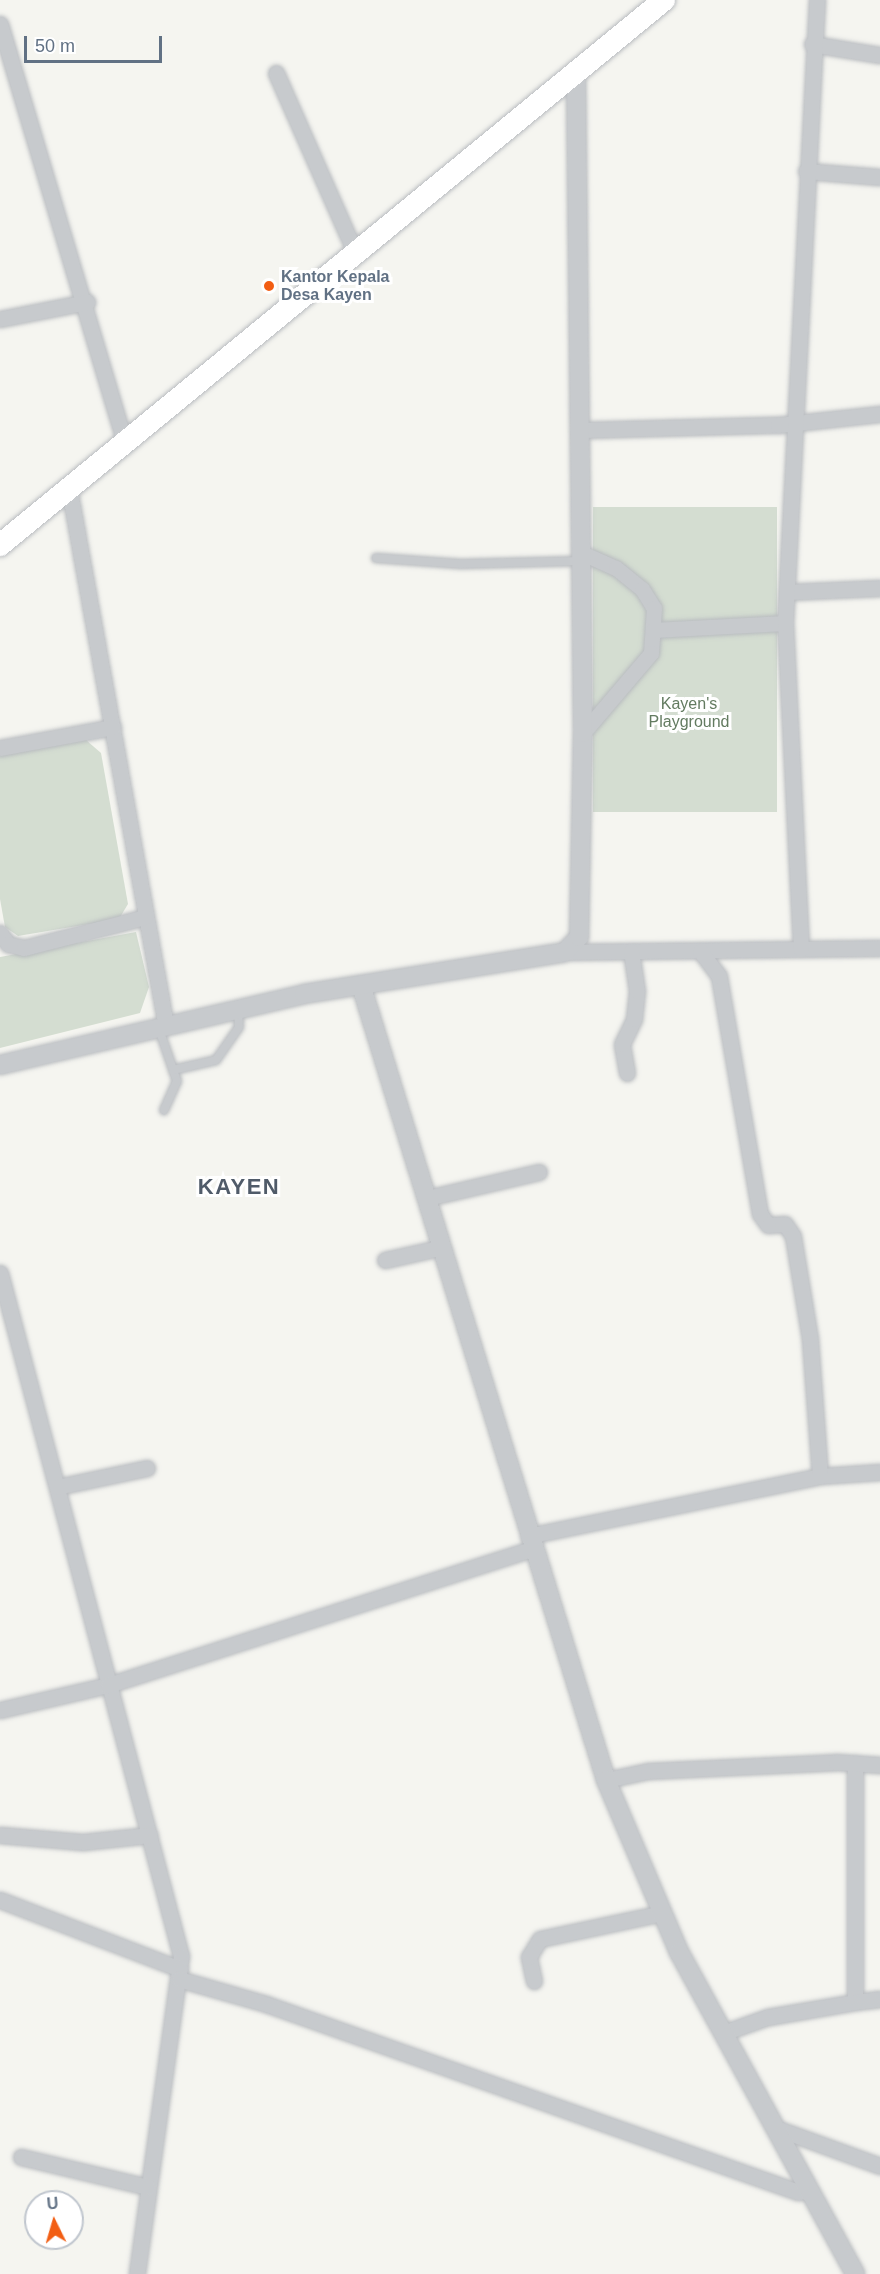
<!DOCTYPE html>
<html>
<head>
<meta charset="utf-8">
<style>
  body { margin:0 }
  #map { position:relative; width:880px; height:2274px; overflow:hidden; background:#f5f5f0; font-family:Helvetica,sans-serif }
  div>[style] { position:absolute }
  .green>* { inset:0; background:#d4ddd1; transform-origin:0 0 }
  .roads { filter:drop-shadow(0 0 2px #b9bcc0) drop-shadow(0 0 2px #b9bcc0) }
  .service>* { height:8px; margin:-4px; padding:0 4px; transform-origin:4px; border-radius:4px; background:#c7cacd }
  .minor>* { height:15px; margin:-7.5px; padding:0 7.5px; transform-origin:7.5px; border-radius:7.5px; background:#c7cacd }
  .tertiary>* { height:18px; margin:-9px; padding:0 9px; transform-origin:9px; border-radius:9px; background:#c7cacd }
  .primary>* { height:22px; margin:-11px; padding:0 11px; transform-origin:11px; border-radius:11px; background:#fff }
  .dots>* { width:16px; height:16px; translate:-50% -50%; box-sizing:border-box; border:3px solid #fff; border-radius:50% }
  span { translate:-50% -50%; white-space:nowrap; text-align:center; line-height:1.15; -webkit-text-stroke:6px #fff; paint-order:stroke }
  .poi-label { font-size:16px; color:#617184; font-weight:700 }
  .left { translate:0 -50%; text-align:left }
  .park-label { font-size:16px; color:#637b60 }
  .district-label { font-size:22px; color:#505b69; font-weight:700; letter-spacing:1.5px }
  .north { position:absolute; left:24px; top:2190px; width:60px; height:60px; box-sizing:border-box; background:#fff; border:2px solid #c0c6ce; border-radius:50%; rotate:355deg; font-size:16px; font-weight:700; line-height:24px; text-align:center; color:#617184 }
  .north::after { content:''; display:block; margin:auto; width:21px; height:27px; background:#f25e13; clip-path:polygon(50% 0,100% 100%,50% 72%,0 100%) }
  .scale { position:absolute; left:24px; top:36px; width:138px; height:27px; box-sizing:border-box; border:3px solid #617184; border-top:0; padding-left:8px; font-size:18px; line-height:21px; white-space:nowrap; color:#617184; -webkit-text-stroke:4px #fff; paint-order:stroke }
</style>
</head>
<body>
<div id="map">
  <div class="green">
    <i style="left:593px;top:507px;width:184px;height:305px"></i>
    <i style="clip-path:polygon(86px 740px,101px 753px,128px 904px,119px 919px,18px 936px,5px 927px,0 899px,0 755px)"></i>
    <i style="clip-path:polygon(136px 932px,149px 987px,140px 1013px,0 1048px,0 957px)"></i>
  </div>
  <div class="roads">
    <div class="service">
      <i style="left:376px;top:558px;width:85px;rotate:4deg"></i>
      <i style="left:461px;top:564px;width:119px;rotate:-1.4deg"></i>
      <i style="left:159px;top:1029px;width:55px;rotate:70.9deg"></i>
      <i style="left:177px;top:1081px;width:32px;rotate:114deg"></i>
      <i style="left:173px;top:1070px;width:44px;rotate:-13.1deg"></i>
      <i style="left:216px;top:1060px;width:40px;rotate:-55.1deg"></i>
      <i style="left:239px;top:1027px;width:18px;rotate:-93deg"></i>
    </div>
    <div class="minor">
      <i style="left:0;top:24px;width:440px;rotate:73.4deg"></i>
      <i style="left:812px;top:44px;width:69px;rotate:9.2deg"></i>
      <i style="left:276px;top:73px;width:198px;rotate:66.2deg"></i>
      <i style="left:806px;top:171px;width:74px;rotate:4.6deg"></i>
      <i style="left:0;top:319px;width:89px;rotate:-11.1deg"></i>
      <i style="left:582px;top:430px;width:196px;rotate:-1.5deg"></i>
      <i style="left:778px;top:425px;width:103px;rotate:-6.2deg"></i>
      <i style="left:69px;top:488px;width:547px;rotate:79.78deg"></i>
      <i style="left:582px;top:553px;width:37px;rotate:24deg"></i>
      <i style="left:616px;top:568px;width:33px;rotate:39deg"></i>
      <i style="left:642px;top:589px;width:22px;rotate:58deg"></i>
      <i style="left:654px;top:608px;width:45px;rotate:93.8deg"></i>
      <i style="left:651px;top:653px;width:105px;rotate:130.4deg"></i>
      <i style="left:787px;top:592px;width:93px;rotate:-2.5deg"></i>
      <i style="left:653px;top:630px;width:132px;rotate:-3deg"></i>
      <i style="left:0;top:748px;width:115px;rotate:-10.5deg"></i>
      <i style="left:0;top:933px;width:14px;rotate:54deg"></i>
      <i style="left:8px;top:944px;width:16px;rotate:14deg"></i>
      <i style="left:24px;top:948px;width:125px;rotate:-14.4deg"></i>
      <i style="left:801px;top:949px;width:79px;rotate:-0.7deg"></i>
      <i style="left:565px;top:952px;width:236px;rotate:-0.7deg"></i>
      <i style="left:801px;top:949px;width:326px;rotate:-92.8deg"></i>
      <i style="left:785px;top:623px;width:624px;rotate:-87.06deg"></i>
      <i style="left:627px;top:1073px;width:29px;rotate:-100deg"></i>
      <i style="left:622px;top:1044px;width:28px;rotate:-64deg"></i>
      <i style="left:634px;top:1019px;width:28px;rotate:-84deg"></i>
      <i style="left:637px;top:991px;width:40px;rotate:-98.5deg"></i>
      <i style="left:427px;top:1198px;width:115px;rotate:-13.1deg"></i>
      <i style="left:385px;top:1260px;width:59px;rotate:-12.6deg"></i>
      <i style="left:0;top:1273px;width:707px;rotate:75.16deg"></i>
      <i style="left:181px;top:1956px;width:321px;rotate:97.9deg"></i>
      <i style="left:820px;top:1476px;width:60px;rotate:-3.8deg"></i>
      <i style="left:57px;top:1487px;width:92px;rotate:-11.9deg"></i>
      <i style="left:528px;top:1536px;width:298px;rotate:-11.6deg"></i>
      <i style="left:820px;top:1476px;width:137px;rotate:-94.2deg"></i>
      <i style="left:810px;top:1339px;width:104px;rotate:-99.4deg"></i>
      <i style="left:793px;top:1236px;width:14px;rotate:-124deg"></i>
      <i style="left:785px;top:1224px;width:17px;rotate:177deg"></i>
      <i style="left:768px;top:1225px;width:14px;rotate:-126deg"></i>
      <i style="left:760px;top:1214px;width:242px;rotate:-99.8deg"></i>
      <i style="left:719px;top:976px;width:31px;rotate:-127deg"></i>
      <i style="left:0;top:1710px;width:111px;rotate:-13deg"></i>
      <i style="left:108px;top:1685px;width:445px;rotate:-17.8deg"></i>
      <i style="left:855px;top:1763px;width:239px;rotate:90deg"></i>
      <i style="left:855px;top:2002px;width:25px;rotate:-7deg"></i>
      <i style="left:606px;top:1780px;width:43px;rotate:-12.1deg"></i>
      <i style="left:648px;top:1771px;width:188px;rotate:-2.7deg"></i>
      <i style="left:836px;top:1762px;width:44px;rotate:3.9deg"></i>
      <i style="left:0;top:1835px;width:83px;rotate:4.8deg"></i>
      <i style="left:83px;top:1842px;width:67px;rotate:-6deg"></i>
      <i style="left:0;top:1900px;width:193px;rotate:21deg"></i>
      <i style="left:179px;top:1979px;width:91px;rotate:16deg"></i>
      <i style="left:266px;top:2004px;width:564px;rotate:19.46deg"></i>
      <i style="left:798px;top:2192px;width:12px;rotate:-9deg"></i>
      <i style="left:534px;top:1981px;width:25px;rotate:-102deg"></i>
      <i style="left:529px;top:1957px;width:21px;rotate:-59deg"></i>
      <i style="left:540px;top:1939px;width:125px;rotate:-12deg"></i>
      <i style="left:723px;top:2033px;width:48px;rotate:-19.6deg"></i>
      <i style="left:768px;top:2017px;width:88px;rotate:-9.8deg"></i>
      <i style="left:773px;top:2127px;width:114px;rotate:20deg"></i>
      <i style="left:21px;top:2157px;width:130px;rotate:13.3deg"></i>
    </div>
    <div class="tertiary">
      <i style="left:361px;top:985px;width:832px;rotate:72.87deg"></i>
      <i style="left:606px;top:1780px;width:187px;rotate:67deg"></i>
      <i style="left:679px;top:1952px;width:367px;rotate:61.3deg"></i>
      <i style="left:0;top:1065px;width:312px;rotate:-13.1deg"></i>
      <i style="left:304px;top:994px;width:264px;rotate:-9.1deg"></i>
      <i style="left:565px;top:952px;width:21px;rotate:-47deg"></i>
      <i style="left:579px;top:937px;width:204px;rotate:-88.9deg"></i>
      <i style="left:583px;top:733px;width:661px;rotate:-90.61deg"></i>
    </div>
    <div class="primary">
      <i style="left:0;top:545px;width:859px;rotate:-39.38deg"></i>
    </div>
  </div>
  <div class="dots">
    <i style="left:269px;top:286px;background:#f25e13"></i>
  </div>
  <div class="poi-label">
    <span class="left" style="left:281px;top:286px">Kantor Kepala<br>Desa Kayen</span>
  </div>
  <div class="park-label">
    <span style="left:689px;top:713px">Kayen's<br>Playground</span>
  </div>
  <div class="district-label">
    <span style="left:239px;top:1187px">KAYEN</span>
  </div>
  <div class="north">U</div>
  <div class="scale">50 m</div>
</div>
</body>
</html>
